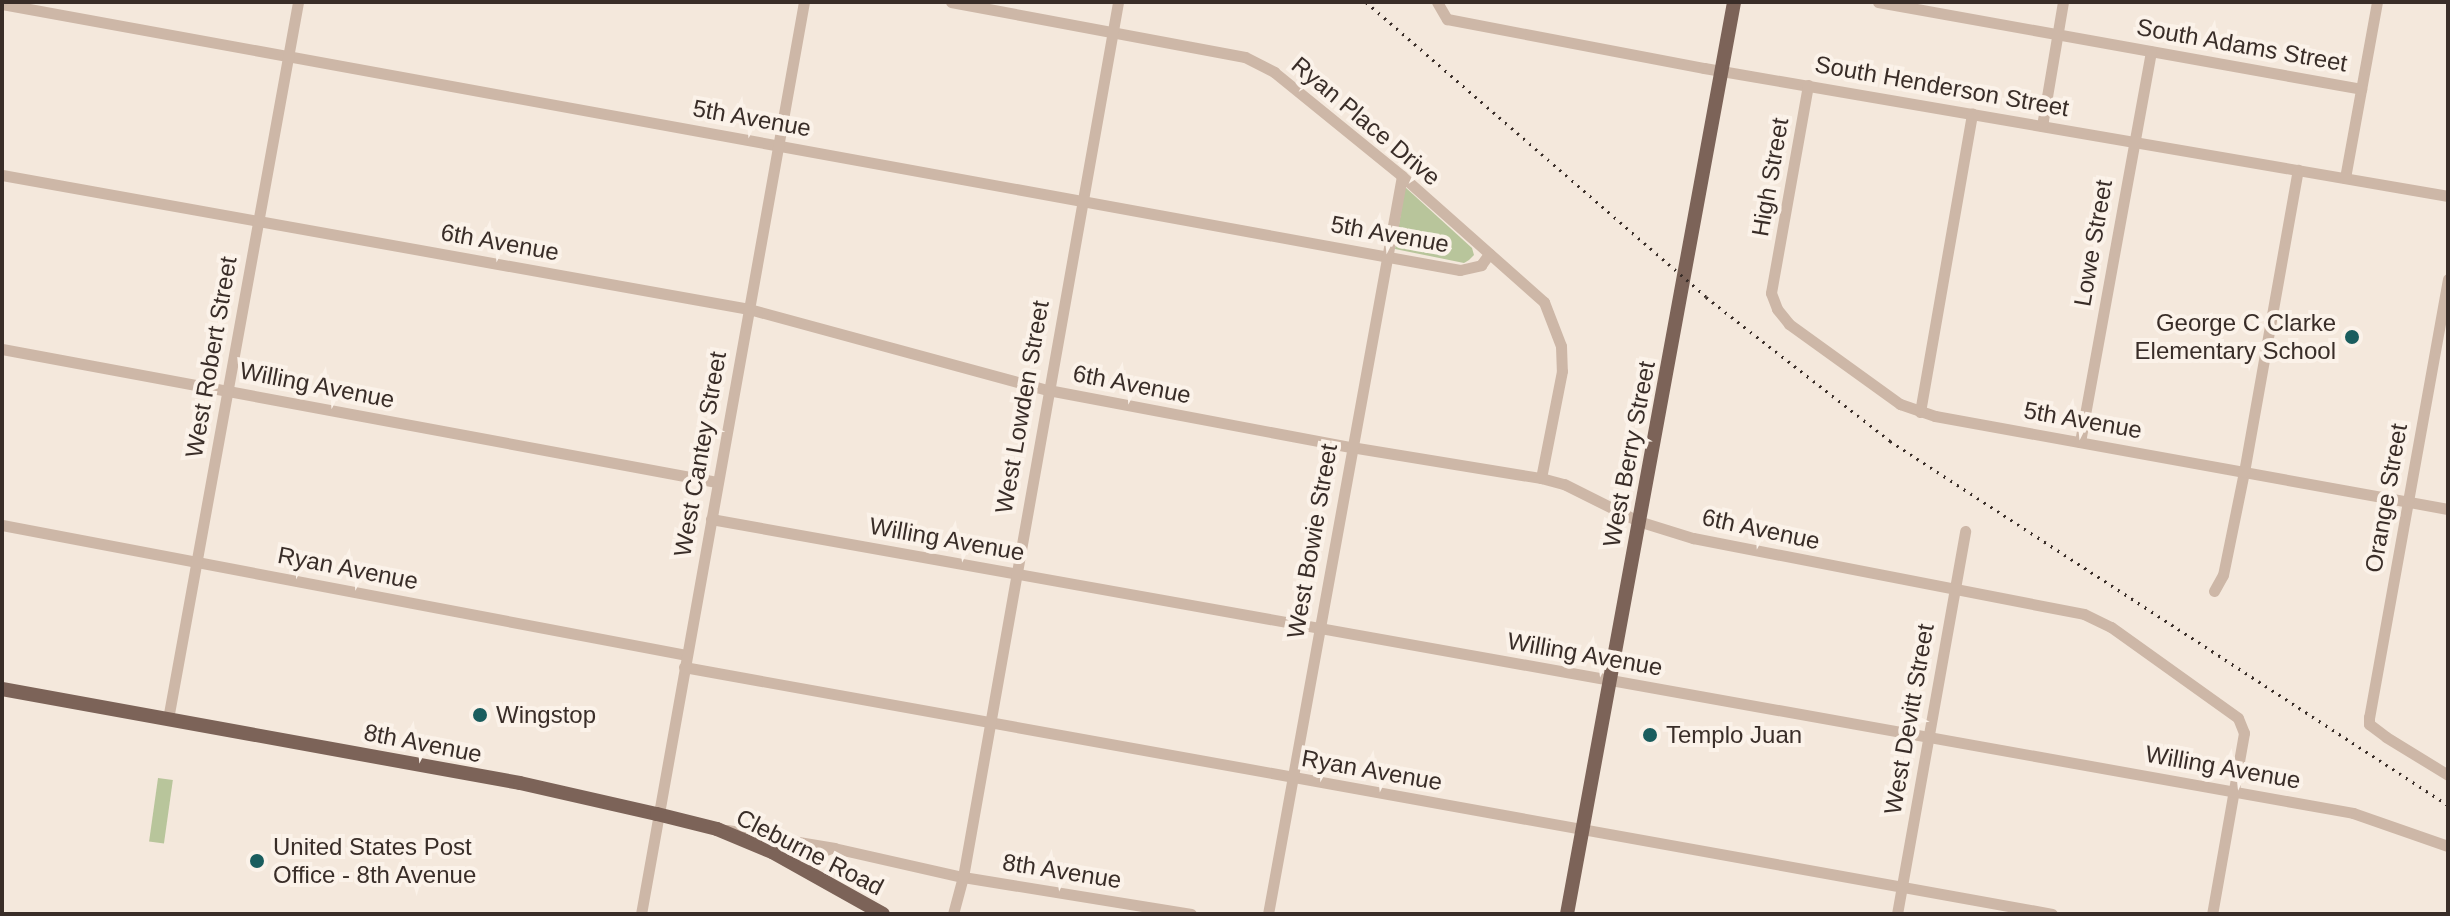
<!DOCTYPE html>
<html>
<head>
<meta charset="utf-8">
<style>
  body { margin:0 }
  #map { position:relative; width:2450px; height:916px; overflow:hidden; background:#f4e8dc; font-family:Arial,sans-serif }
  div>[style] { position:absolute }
  .green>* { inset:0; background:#b8c59b; transform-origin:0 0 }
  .minor>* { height:11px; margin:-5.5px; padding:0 5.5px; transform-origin:5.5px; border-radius:5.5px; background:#cdb7a7 }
  .major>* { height:14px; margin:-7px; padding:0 7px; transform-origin:7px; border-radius:7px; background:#7c6358 }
  .rail>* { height:3px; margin-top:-1.5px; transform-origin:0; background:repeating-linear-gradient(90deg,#392d28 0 2px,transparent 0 8px) }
  .dots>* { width:22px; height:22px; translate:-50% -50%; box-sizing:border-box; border:4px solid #fbf2e9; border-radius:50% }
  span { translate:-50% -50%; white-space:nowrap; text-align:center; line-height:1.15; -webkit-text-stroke:8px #fbf2e9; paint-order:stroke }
  .street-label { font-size:24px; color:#392d28 }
  .poi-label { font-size:24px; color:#392d28 }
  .right { translate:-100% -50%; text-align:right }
  .left { translate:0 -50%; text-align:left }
  .frame { position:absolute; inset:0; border:4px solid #392d28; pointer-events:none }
</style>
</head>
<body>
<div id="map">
  <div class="green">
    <i style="clip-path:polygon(1405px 187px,1472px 248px,1474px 255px,1469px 260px,1464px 263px,1395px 249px)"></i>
    <i style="left:158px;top:778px;width:15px;height:64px;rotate:8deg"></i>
  </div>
  <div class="minor">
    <i style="left:951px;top:2px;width:299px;rotate:10.6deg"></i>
    <i style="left:1245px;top:57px;width:33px;rotate:27deg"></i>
    <i style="left:1274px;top:72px;width:165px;rotate:39.1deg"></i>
    <i style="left:1402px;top:176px;width:190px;rotate:41.6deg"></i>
    <i style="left:1544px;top:302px;width:47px;rotate:68.9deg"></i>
    <i style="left:1561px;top:346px;width:25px;rotate:88deg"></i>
    <i style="left:1562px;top:371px;width:109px;rotate:101.1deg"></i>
    <i style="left:1437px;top:2px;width:20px;rotate:60deg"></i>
    <i style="left:1447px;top:19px;width:262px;rotate:10.8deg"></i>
    <i style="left:1704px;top:68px;width:755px;rotate:9.76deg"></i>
    <i style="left:1878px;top:2px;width:491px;rotate:10.2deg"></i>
    <i style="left:2px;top:4px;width:1482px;rotate:10.34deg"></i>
    <i style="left:1460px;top:270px;width:22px;rotate:-13deg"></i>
    <i style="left:1481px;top:265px;width:14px;rotate:-54deg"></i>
    <i style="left:1808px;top:85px;width:211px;rotate:100.1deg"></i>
    <i style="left:1771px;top:293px;width:17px;rotate:69deg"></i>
    <i style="left:1777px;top:309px;width:19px;rotate:51deg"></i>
    <i style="left:1789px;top:324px;width:137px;rotate:35.8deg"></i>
    <i style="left:1900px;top:404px;width:37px;rotate:19deg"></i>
    <i style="left:1935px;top:416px;width:521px;rotate:10.28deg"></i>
    <i style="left:2042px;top:126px;width:126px;rotate:-80.4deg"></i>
    <i style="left:2px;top:175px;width:759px;rotate:10.17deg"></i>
    <i style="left:749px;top:309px;width:310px;rotate:15.2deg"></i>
    <i style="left:1048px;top:390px;width:308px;rotate:10.7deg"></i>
    <i style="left:1351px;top:447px;width:193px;rotate:9.3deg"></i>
    <i style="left:1541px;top:478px;width:24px;rotate:15deg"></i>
    <i style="left:1564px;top:484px;width:83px;rotate:26.6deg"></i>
    <i style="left:1638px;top:521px;width:58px;rotate:17.2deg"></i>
    <i style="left:1693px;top:538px;width:398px;rotate:11deg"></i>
    <i style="left:2084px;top:614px;width:30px;rotate:26deg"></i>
    <i style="left:2111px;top:627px;width:156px;rotate:35.6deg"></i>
    <i style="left:2238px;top:718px;width:16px;rotate:68deg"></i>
    <i style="left:2244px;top:733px;width:184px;rotate:100deg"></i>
    <i style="left:2345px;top:178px;width:179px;rotate:-79.7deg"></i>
    <i style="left:2448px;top:279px;width:445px;rotate:100.2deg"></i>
    <i style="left:2369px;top:717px;width:7px;rotate:90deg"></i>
    <i style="left:2369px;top:724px;width:21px;rotate:37deg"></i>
    <i style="left:2386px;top:737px;width:73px;rotate:31.5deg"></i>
    <i style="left:2px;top:349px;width:727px;rotate:10.54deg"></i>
    <i style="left:1920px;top:412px;width:303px;rotate:-80.1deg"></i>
    <i style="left:2080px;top:442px;width:397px;rotate:-79.7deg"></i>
    <i style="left:711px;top:519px;width:1668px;rotate:10.15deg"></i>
    <i style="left:2353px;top:813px;width:101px;rotate:19.2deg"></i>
    <i style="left:2px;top:525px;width:696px;rotate:10.76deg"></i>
    <i style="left:2214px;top:591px;width:18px;rotate:-61deg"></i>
    <i style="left:2223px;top:575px;width:105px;rotate:-78.5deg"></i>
    <i style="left:2244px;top:472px;width:307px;rotate:-79.9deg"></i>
    <i style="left:684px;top:667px;width:1390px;rotate:10.23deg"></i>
    <i style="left:168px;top:719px;width:729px;rotate:-79.72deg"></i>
    <i style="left:727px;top:830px;width:109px;rotate:9.5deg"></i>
    <i style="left:834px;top:848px;width:132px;rotate:12.7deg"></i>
    <i style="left:963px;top:877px;width:231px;rotate:9.2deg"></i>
    <i style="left:791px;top:863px;width:40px;rotate:-20.2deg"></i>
    <i style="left:641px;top:914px;width:926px;rotate:-79.87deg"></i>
    <i style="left:953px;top:914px;width:38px;rotate:-75deg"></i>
    <i style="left:963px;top:877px;width:889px;rotate:-79.95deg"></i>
    <i style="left:1268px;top:914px;width:750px;rotate:-79.71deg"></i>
    <i style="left:1897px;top:914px;width:389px;rotate:-79.9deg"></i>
  </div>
  <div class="major">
    <i style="left:2px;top:689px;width:526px;rotate:10.29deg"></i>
    <i style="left:520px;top:783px;width:140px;rotate:12.8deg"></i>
    <i style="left:657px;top:814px;width:62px;rotate:14deg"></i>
    <i style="left:717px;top:829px;width:60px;rotate:22.7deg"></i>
    <i style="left:772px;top:852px;width:127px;rotate:29.2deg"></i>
    <i style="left:1567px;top:914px;width:927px;rotate:-79.62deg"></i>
  </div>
  <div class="rail">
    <i style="left:1366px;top:2px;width:450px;rotate:40.9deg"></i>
    <i style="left:1706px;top:297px;width:234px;rotate:38deg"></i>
    <i style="left:1890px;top:441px;width:666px;rotate:33.12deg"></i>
  </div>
  <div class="dots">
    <i style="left:2352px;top:337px;background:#1a5d5e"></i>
    <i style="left:480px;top:715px;background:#1a5d5e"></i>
    <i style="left:1650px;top:735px;background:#1a5d5e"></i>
    <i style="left:257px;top:861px;background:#1a5d5e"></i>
  </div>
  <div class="street-label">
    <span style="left:2242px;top:45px;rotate:10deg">South Adams Street</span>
    <span style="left:1942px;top:86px;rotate:10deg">South Henderson Street</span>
    <span style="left:752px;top:118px;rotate:10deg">5th Avenue</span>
    <span style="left:1366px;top:121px;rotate:40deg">Ryan Place Drive</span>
    <span style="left:1770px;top:177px;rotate:-80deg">High Street</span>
    <span style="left:1390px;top:234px;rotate:10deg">5th Avenue</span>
    <span style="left:500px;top:242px;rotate:10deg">6th Avenue</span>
    <span style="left:2093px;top:243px;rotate:-80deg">Lowe Street</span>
    <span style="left:211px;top:357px;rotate:-80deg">West Robert Street</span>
    <span style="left:1132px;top:384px;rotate:11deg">6th Avenue</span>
    <span style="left:317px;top:385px;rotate:11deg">Willing Avenue</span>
    <span style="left:1022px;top:407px;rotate:-80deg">West Lowden Street</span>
    <span style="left:2083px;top:420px;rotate:10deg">5th Avenue</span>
    <span style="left:700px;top:454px;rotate:-80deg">West Cantey Street</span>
    <span style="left:1629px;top:454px;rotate:-79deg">West Berry Street</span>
    <span style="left:2386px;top:498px;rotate:-80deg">Orange Street</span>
    <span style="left:1761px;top:529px;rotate:12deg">6th Avenue</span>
    <span style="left:947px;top:539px;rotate:10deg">Willing Avenue</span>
    <span style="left:1312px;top:541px;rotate:-80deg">West Bowie Street</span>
    <span style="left:348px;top:568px;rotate:11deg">Ryan Avenue</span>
    <span style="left:1585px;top:654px;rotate:10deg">Willing Avenue</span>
    <span style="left:1909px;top:719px;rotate:-80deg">West Devitt Street</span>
    <span style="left:423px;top:743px;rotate:11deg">8th Avenue</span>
    <span style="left:2223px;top:767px;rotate:10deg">Willing Avenue</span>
    <span style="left:1372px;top:770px;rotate:10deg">Ryan Avenue</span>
    <span style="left:810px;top:852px;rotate:27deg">Cleburne Road</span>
    <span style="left:1062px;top:871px;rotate:9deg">8th Avenue</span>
  </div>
  <div class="poi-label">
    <span class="right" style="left:2336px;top:337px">George C Clarke<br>Elementary School</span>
    <span class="left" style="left:496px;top:715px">Wingstop</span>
    <span class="left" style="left:1666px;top:735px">Templo Juan</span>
    <span class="left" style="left:273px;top:861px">United States Post<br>Office - 8th Avenue</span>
  </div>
  <div class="frame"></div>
</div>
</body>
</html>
